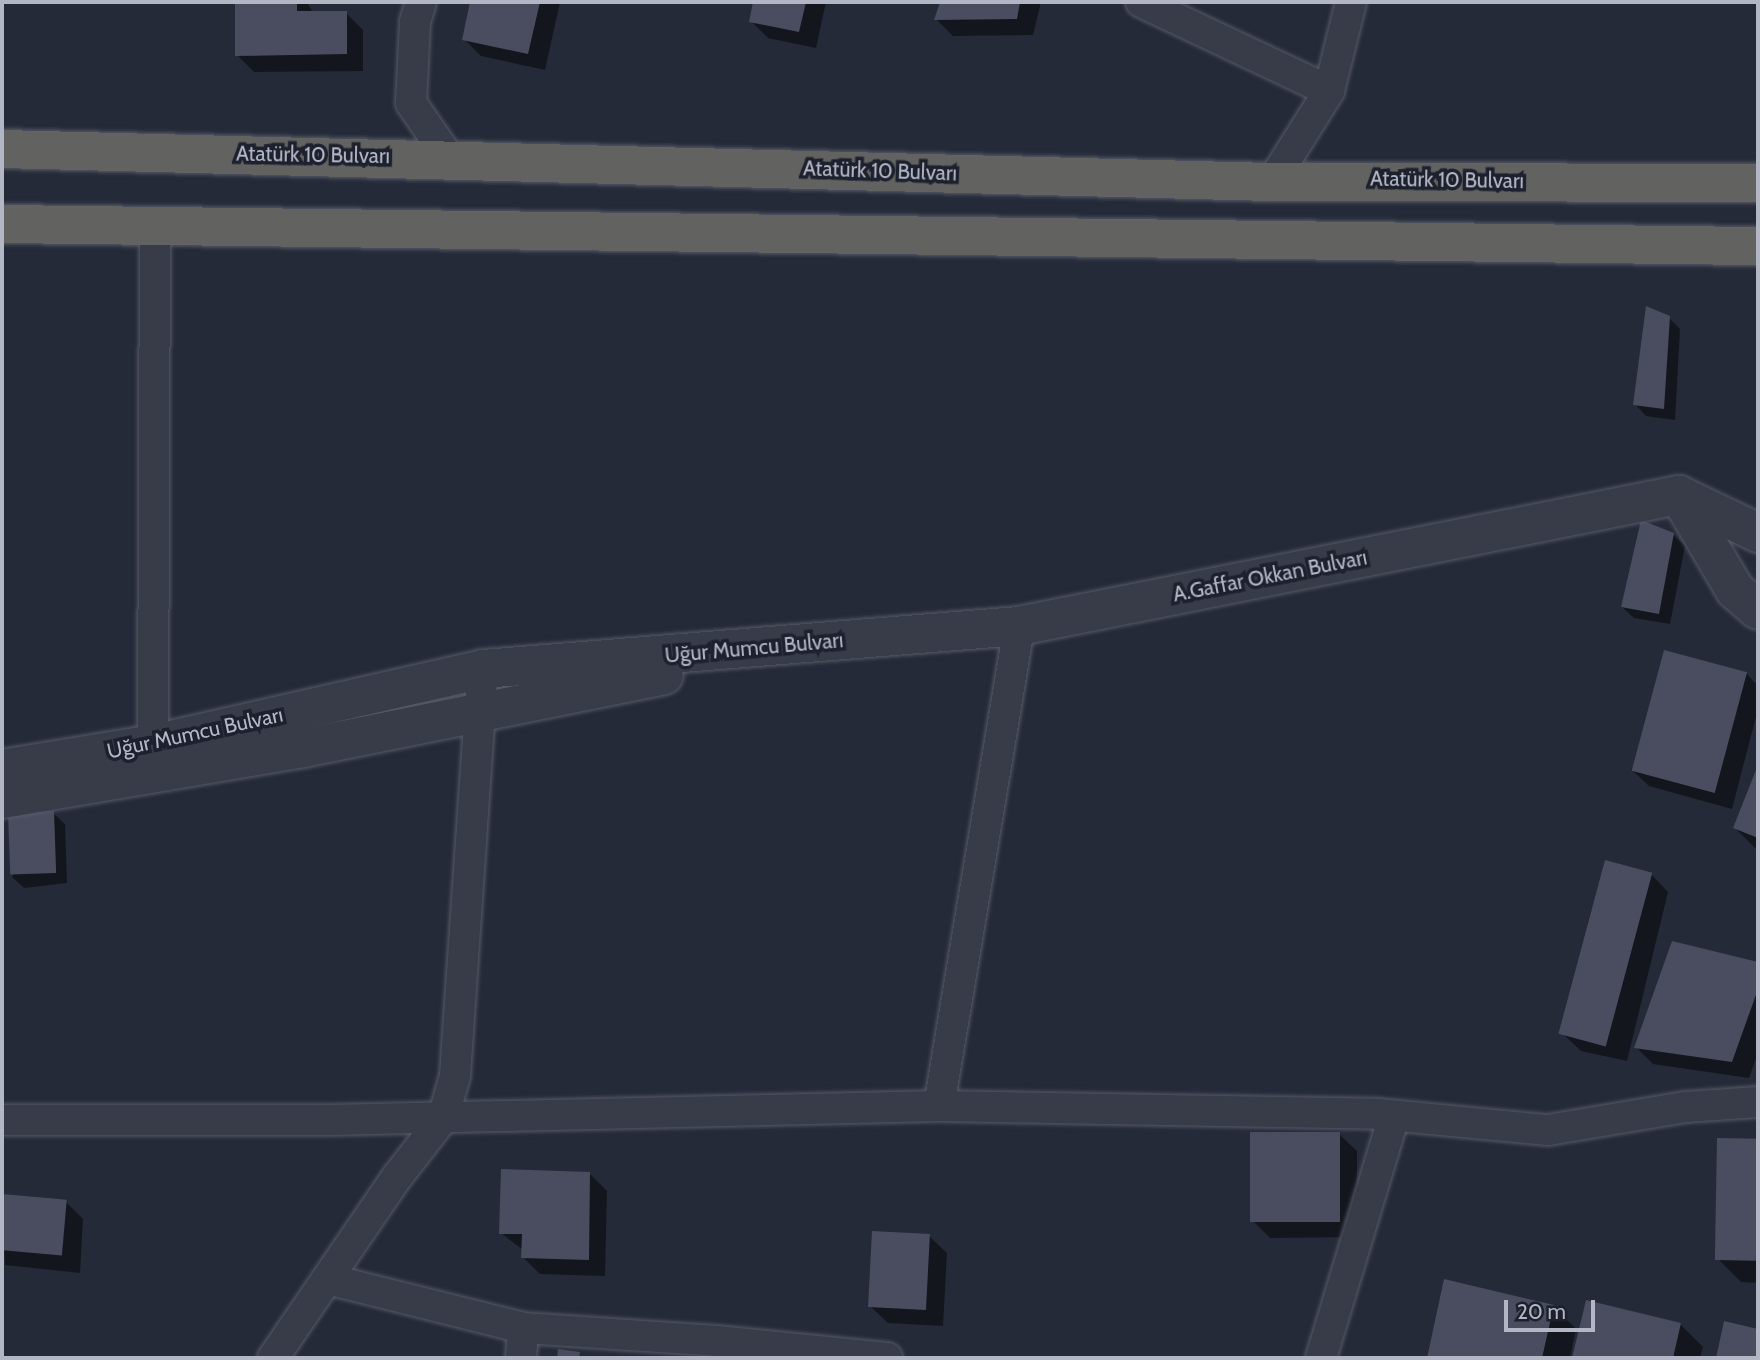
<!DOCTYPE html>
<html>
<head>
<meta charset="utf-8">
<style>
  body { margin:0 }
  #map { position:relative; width:1760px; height:1360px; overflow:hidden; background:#252a38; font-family:Cabin,sans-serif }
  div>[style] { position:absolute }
  .shadow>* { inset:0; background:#0007 }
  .building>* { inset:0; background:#494d5f; transform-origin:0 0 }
  .roads { filter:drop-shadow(0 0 2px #565a67) drop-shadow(0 0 2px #565a67) }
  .minor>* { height:30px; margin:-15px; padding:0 15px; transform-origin:15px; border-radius:15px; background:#383c49 }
  .tertiary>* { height:38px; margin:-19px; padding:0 19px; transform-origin:19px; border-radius:19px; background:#383c49 }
  .trunk>* { height:38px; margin:-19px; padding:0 19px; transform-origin:19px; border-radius:19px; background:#626260 }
  span { translate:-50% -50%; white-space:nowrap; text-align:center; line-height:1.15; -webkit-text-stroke:7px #1d212e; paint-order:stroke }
  .street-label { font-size:21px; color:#b3b7c5 }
  .frame { position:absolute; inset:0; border:4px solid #b3b7c5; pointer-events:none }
  .scale { position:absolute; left:1504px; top:1300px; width:91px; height:32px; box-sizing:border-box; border:4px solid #b3b7c5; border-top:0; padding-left:9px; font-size:21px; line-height:24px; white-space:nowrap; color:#b3b7c5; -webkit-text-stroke:5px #1d212e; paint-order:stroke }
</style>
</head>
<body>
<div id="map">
  <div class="shadow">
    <i style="clip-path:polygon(236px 2px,307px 2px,313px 13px,346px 13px,363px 30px,363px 71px,254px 72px,237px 55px)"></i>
    <i style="clip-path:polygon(472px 2px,560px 2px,545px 70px,481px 56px,464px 39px)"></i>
    <i style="clip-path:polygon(755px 2px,826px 2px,816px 48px,768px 38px,751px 21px)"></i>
    <i style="clip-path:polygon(942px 2px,1041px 2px,1033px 35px,953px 36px,936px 19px)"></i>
    <i style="clip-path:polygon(1669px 318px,1680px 329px,1675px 420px,1646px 416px,1635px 404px)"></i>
    <i style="clip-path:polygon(1674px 535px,1685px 546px,1670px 624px,1634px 618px,1622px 607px)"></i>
    <i style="clip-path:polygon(1746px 673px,1758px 686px,1758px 709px,1732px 809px,1649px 786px,1631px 769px)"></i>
    <i style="clip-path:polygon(1758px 769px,1758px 851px,1735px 828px)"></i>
    <i style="clip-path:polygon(53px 813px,65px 824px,67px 883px,24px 888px,12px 877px)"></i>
    <i style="clip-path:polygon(1651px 874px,1668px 892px,1627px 1061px,1581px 1051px,1563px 1034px)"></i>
    <i style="clip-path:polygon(1673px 943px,1758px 964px,1758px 1053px,1749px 1078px,1653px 1064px,1636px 1047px)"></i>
    <i style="clip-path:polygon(1339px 1134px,1357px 1151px,1357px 1237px,1270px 1238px,1253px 1221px)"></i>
    <i style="clip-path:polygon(1719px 1140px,1758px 1140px,1758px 1283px,1741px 1282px,1719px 1260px)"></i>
    <i style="clip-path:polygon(590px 1174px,607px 1191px,605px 1276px,540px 1274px,523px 1257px,523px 1250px,501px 1233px)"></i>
    <i style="clip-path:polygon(2px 1196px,66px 1202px,83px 1219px,80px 1273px,5px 1265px)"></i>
    <i style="clip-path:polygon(929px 1236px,947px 1253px,943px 1326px,888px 1323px,870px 1306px)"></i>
    <i style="clip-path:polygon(1446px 1281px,1553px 1306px,1576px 1329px,1570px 1358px,1428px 1358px)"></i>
    <i style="clip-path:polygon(1587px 1302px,1680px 1324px,1703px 1347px,1700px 1358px,1574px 1358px)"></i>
  </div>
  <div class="building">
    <i style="clip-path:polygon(235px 2px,297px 2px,297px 11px,347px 11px,347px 54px,235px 56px)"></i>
    <i style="clip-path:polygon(470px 2px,540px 2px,528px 54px,462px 40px)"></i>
    <i style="clip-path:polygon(753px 2px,806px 2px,799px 32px,749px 22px)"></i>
    <i style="clip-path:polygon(940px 2px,1020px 2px,1017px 19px,934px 20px)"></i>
    <i style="clip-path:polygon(1646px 306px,1670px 316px,1664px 409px,1633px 405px)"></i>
    <i style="clip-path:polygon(1641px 520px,1674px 533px,1659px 614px,1621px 607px)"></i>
    <i style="left:1664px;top:650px;width:86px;height:125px;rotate:15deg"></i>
    <i style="clip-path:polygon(1758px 765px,1758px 838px,1733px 828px)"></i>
    <i style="left:54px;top:811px;width:62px;height:46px;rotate:88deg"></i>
    <i style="left:1605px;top:860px;width:49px;height:180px;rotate:15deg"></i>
    <i style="clip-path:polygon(1672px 941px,1758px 962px,1758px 989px,1732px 1062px,1634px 1048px)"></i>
    <i style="left:1250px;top:1132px;width:90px;height:90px"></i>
    <i style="left:1717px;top:1138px;width:41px;height:122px;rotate:1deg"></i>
    <i style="clip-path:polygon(501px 1169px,590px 1172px,589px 1260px,521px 1258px,522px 1234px,499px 1234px)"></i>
    <i style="left:2px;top:1194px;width:65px;height:56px;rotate:5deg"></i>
    <i style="left:872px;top:1231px;width:58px;height:76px;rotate:3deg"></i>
    <i style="clip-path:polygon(1444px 1279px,1554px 1305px,1542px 1358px,1427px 1358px)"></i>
    <i style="clip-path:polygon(1586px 1300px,1681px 1323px,1673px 1358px,1572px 1358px)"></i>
    <i style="clip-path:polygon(1724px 1321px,1758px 1329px,1758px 1358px,1716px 1358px)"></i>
    <i style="clip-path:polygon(558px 1349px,580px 1352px,579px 1358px,557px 1358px)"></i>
  </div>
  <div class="roads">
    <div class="minor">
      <i style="left:421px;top:2px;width:21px;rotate:107deg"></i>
      <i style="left:415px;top:22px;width:81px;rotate:92.8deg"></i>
      <i style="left:411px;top:103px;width:67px;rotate:55.4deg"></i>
      <i style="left:1141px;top:2px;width:208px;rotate:25.3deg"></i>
      <i style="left:1272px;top:182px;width:107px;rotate:-57.9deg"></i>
      <i style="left:1329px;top:91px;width:92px;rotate:-76.1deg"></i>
      <i style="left:153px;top:744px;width:518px;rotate:-89.78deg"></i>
      <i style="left:939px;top:1106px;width:487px;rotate:-80.5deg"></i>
      <i style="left:2px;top:1120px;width:328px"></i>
      <i style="left:330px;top:1120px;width:609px;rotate:-1.32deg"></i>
      <i style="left:939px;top:1106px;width:439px;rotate:1deg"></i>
      <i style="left:1378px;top:1114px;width:171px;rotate:5.4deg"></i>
      <i style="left:1548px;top:1130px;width:140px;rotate:-9.5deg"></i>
      <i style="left:1686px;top:1107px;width:72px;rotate:-4deg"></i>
      <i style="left:327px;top:1279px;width:202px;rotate:14deg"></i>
      <i style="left:523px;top:1328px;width:194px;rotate:3.8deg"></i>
      <i style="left:717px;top:1341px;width:171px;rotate:5.7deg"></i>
      <i style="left:273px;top:1358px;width:219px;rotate:-55.6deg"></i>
      <i style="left:397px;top:1177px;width:75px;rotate:-52.1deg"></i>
      <i style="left:443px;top:1118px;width:44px;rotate:-74.1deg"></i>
      <i style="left:455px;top:1076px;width:408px;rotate:-86.1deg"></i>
      <i style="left:521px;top:1358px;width:30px;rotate:-86deg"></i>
      <i style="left:1321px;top:1358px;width:253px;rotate:-73.2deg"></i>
    </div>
    <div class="tertiary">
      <i style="left:1679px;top:495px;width:110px;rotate:59.5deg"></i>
      <i style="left:1735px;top:590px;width:30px;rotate:41deg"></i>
      <i style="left:2px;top:769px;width:153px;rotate:-9.4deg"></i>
      <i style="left:153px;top:744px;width:338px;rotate:-12.8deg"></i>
      <i style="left:483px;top:669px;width:538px;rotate:-4.59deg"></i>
      <i style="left:1019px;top:626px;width:673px;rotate:-11.23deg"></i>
      <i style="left:1679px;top:495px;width:88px;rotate:25.7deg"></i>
      <i style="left:2px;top:799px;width:305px;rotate:-9.6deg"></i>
      <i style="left:303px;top:748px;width:368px;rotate:-11.4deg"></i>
    </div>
    <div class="trunk">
      <i style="left:2px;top:149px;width:1270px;rotate:1.49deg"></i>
      <i style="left:1272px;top:182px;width:486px;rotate:0.1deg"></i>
      <i style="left:2px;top:224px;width:1756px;rotate:0.72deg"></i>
    </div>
  </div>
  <div class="street-label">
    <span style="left:313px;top:155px;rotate:1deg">Atatürk 10 Bulvarı</span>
    <span style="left:880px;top:171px;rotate:2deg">Atatürk 10 Bulvarı</span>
    <span style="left:1447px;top:180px;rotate:1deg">Atatürk 10 Bulvarı</span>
    <span style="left:1270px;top:576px;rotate:-11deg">A.Gaffar Okkan Bulvarı</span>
    <span style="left:754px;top:648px;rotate:-5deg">Uğur Mumcu Bulvarı</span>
    <span style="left:195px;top:733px;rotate:-12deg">Uğur Mumcu Bulvarı</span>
  </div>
  <div class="frame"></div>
  <div class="scale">20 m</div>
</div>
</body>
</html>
